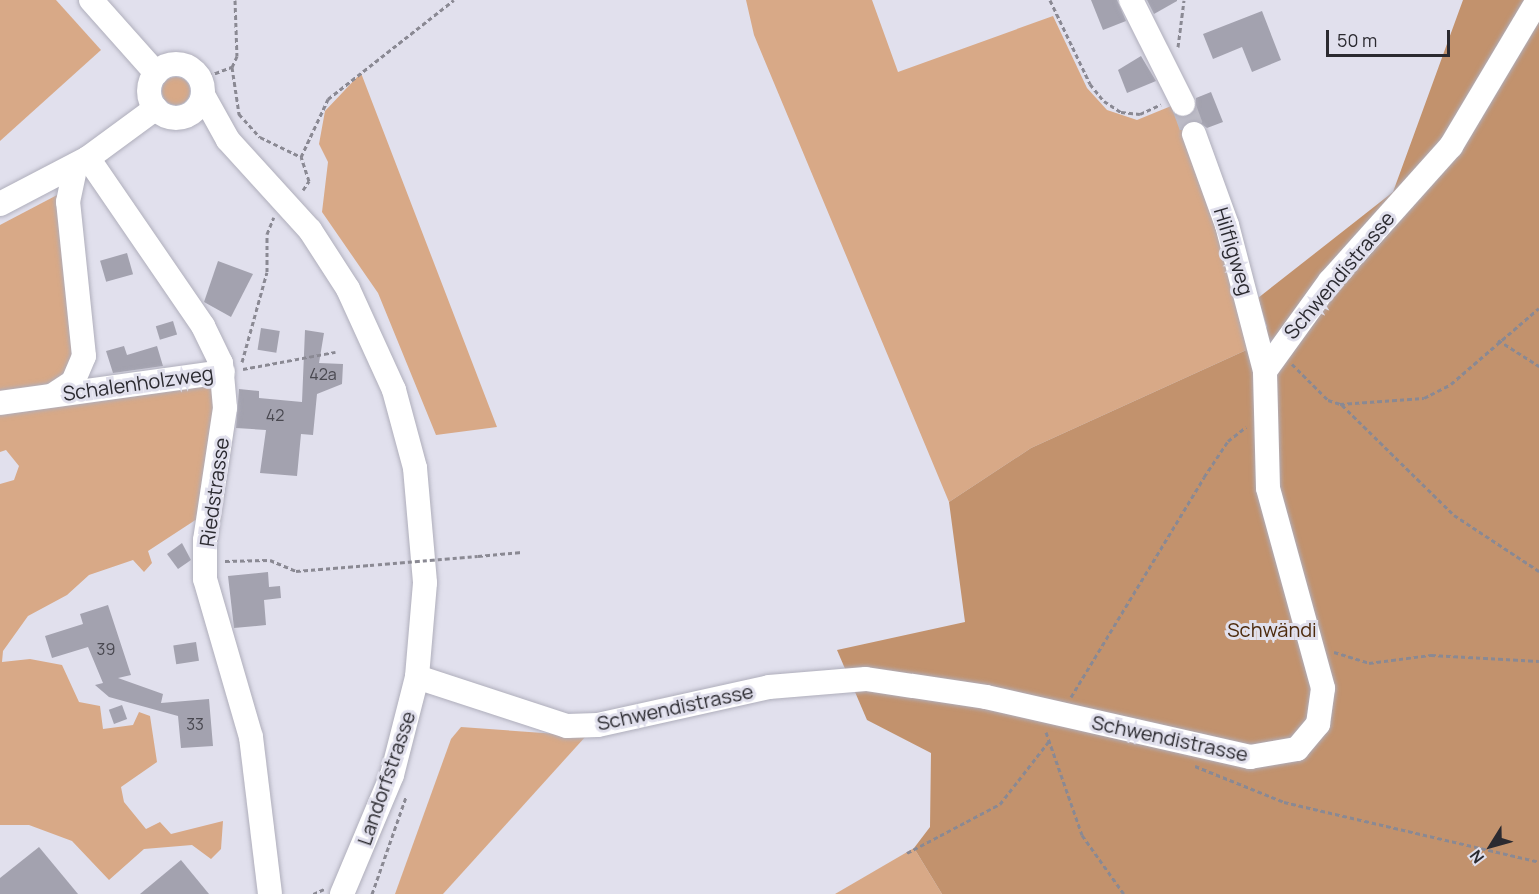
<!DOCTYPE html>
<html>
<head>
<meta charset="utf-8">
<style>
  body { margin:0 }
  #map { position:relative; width:1539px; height:894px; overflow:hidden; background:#e1e0ed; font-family:Manrope,sans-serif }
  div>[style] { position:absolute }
  .green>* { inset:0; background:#d8a987 }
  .round { border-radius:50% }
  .forest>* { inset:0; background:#c2926d }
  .building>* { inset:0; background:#a3a2af; transform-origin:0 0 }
  .minor-tunnel>* { height:24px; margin-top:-12px; transform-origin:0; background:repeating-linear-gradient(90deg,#bdbcc7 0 24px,transparent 0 36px) }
  .path>* { height:3px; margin-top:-1.5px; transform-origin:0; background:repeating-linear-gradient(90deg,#8a8993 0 4.5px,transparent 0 7.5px) }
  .roads { filter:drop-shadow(0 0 2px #afaebb) drop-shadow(0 0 2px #afaebb) }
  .minor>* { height:24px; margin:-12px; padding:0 12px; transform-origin:12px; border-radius:12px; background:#fff }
  .minor>.ring { margin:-12px; padding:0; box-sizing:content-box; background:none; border:24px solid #fff; border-radius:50% }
  .path-bridge>* { height:3px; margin-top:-1.5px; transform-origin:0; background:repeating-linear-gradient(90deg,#8a8993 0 4.5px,transparent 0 7.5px) }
  span { translate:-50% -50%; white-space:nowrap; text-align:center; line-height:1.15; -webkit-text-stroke:6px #e1e0ed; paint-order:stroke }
  .number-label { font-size:16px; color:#494850 }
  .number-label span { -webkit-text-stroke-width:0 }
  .street-label { font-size:20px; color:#2b2a30 }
  .park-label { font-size:20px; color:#4c2a0d }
  .north { position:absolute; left:1461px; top:816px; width:60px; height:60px; -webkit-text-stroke:4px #e1e0ed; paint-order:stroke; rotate:233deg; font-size:16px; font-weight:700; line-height:24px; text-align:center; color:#2b2a30 }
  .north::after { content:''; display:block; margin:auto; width:21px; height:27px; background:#2b2a30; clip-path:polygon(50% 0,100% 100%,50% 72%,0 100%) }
  .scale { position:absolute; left:1326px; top:30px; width:124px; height:27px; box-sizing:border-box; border:3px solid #2b2a30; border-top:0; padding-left:8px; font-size:18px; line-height:21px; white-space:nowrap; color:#2b2a30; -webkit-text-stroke:4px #e1e0ed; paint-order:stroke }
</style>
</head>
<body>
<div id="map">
  <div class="green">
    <i style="clip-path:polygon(0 0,56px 0,101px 50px,0 141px)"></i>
    <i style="clip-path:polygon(746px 0,872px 0,898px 72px,1053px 16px,1087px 88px,1107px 110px,1137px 120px,1176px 104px,1213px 206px,1253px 347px,1031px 448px,949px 502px,754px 35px)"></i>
    <i style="clip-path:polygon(361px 73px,497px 427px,436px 435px,378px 293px,322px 212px,328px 162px,319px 144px,325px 111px)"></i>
    <i class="round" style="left:162px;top:77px;width:28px;height:28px"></i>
    <i style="clip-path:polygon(59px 194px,76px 342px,72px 364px,54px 385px,0 395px,0 225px)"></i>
    <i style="clip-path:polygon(212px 381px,215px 403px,200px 517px,148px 551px,152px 563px,144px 572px,133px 560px,89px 575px,67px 595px,28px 616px,3px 651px,2px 662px,30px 659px,62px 665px,79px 702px,100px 706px,103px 729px,133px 725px,139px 712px,150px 716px,157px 762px,121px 787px,124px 802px,146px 829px,160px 822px,171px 834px,223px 821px,221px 849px,211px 859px,192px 845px,144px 849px,109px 880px,72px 841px,29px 825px,0 825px,0 484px,14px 480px,19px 466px,6px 450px,0 452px,0 414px)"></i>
    <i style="clip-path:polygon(461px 727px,586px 736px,443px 894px,395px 894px,451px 739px)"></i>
    <i style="clip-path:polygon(914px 848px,942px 894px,835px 894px)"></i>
  </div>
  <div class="forest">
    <i style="clip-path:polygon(1463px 0,1539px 0,1539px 894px,942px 894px,914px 848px,930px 827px,931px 753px,867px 720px,837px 650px,965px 622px,949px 502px,1031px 448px,1253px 347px,1267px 327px,1258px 298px,1393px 192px)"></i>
  </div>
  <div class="building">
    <i style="clip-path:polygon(1091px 0,1117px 0,1126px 21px,1103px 30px)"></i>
    <i style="clip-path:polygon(1147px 0,1177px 0,1177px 1px,1154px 14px)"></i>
    <i style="clip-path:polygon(1262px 11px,1281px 60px,1252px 72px,1242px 47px,1213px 59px,1203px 34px)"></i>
    <i style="clip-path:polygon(1141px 56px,1156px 81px,1127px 93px,1118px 70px)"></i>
    <i style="clip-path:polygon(1211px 92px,1223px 122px,1207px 128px,1196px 120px,1184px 124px,1181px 118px,1195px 112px,1196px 98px)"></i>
    <i style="left:127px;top:253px;width:22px;height:28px;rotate:74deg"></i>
    <i style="clip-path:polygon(218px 261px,253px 274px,231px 317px,204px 302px)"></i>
    <i style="left:173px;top:321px;width:14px;height:18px;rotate:73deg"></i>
    <i style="left:261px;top:328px;width:19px;height:22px;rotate:9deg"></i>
    <i style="clip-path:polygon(305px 330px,324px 333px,319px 363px,343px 364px,342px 384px,317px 394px,313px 435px,301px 434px,297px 476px,260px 473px,266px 430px,236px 428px,239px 389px,259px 391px,259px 398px,302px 402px)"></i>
    <i style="clip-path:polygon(124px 346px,127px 355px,157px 346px,163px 366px,113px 373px,106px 351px)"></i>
    <i style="clip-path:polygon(182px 543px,191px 560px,178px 569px,167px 554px)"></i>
    <i style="clip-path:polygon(268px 572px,269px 587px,280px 586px,281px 598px,264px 600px,266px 625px,234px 628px,228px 576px)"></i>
    <i style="clip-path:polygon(108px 605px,131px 675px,118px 678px,163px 694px,161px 703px,209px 699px,213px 746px,181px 748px,178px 716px,109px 697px,95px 685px,103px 683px,88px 647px,52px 658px,45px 636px,83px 624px,80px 614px)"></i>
    <i style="left:196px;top:642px;width:19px;height:23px;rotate:81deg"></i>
    <i style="left:122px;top:705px;width:15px;height:14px;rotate:70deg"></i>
    <i style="clip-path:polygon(39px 847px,78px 894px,0 894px,0 878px)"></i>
    <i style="clip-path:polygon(181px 860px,209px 894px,140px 894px)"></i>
  </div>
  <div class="minor-tunnel">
    <i style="left:1183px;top:104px;width:32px;rotate:70deg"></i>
  </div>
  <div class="path">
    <i style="left:235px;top:0;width:56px;rotate:88deg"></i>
    <i style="left:237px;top:56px;width:12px;rotate:114deg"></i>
    <i style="left:232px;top:67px;width:48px;rotate:81.5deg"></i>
    <i style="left:239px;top:114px;width:31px;rotate:48deg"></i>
    <i style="left:260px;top:137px;width:46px;rotate:26deg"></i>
    <i style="left:1050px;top:0;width:93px;rotate:64.5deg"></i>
    <i style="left:1090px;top:84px;width:22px;rotate:51deg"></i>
    <i style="left:1104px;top:101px;width:20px;rotate:33deg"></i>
    <i style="left:1121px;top:112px;width:19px;rotate:6deg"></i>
    <i style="left:1140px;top:114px;width:23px;rotate:-25deg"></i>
    <i style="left:1178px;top:47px;width:47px;rotate:-82.7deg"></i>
    <i style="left:208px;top:76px;width:26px;rotate:-21deg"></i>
    <i style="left:303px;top:190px;width:11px;rotate:-56deg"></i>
    <i style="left:309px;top:181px;width:25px;rotate:-108deg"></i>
    <i style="left:301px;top:157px;width:64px;rotate:-65deg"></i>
    <i style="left:328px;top:99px;width:160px;rotate:-38.2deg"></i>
    <i style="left:1498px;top:340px;width:49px;rotate:32.4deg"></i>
    <i style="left:242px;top:362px;width:93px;rotate:-74.5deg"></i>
    <i style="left:267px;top:272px;width:38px;rotate:-90deg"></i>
    <i style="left:267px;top:234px;width:18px;rotate:-68deg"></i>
    <i style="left:1292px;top:364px;width:51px;rotate:45deg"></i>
    <i style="left:1328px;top:400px;width:13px;rotate:18deg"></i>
    <i style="left:1340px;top:404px;width:84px;rotate:-4.1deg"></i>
    <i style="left:1424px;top:398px;width:30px;rotate:-27deg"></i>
    <i style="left:1451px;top:384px;width:116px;rotate:-40.8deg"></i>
    <i style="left:243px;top:369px;width:94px;rotate:-10.5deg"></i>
    <i style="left:1342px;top:405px;width:157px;rotate:44.5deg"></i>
    <i style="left:1454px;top:515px;width:102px;rotate:33.4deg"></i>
    <i style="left:478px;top:556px;width:44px;rotate:-5.2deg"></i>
    <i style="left:225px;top:561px;width:45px;rotate:-1.3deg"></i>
    <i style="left:270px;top:560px;width:28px;rotate:23deg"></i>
    <i style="left:296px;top:571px;width:74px;rotate:-4.6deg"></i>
    <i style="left:1334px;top:652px;width:37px;rotate:17deg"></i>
    <i style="left:1369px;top:663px;width:63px;rotate:-7.4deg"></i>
    <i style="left:1431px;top:655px;width:108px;rotate:3.2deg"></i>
    <i style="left:1071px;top:697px;width:257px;rotate:-58.8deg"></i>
    <i style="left:1204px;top:477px;width:43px;rotate:-56.3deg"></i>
    <i style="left:1228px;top:441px;width:23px;rotate:-38deg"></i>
    <i style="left:1046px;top:732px;width:109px;rotate:70.7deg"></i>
    <i style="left:1082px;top:835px;width:72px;rotate:54.6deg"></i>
    <i style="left:1195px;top:766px;width:96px;rotate:22deg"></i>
    <i style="left:1284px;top:802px;width:262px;rotate:13.2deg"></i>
    <i style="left:907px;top:853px;width:105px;rotate:-27.8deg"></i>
    <i style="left:1000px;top:804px;width:80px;rotate:-52.1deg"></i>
    <i style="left:313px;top:894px;width:12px;rotate:-24deg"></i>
    <i style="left:372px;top:894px;width:103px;rotate:-70.7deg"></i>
  </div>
  <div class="roads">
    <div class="minor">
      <i style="left:91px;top:0;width:98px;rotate:48.3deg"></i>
      <i style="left:1131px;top:0;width:116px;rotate:63.4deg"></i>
      <i class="ring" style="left:149px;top:64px;width:30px;height:30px"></i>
      <i style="left:203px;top:95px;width:51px;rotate:60.9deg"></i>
      <i style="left:228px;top:140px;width:122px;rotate:47.7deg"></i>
      <i style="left:310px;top:230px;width:70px;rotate:57.2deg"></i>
      <i style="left:348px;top:289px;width:111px;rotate:65.5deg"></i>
      <i style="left:394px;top:390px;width:81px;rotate:74.9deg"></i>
      <i style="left:415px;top:468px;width:115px;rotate:85deg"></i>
      <i style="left:425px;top:583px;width:94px;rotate:94.9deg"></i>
      <i style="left:417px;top:677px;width:101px;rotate:104.3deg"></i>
      <i style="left:392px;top:775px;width:129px;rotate:112.8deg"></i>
      <i style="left:1194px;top:134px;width:97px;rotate:70.1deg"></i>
      <i style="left:1227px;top:225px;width:151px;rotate:75.4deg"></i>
      <i style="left:88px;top:158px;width:204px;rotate:55.6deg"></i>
      <i style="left:203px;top:326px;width:41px;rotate:64.1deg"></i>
      <i style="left:221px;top:363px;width:45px;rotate:84.9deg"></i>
      <i style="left:225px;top:408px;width:134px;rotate:98.6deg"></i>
      <i style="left:205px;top:540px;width:39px;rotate:90deg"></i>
      <i style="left:205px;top:579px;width:165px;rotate:73.8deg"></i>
      <i style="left:251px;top:737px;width:158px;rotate:83.1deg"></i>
      <i style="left:0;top:204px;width:99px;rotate:-27.6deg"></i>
      <i style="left:88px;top:158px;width:84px;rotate:-36.3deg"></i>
      <i style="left:53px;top:395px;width:24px;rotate:-33deg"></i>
      <i style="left:73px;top:382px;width:28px;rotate:-67deg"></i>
      <i style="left:84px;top:356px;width:155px;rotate:-95.9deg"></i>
      <i style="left:68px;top:202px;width:38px;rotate:-78deg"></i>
      <i style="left:0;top:403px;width:225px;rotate:-7.9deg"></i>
      <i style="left:417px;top:677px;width:158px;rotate:18.1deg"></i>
      <i style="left:567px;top:726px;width:31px;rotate:-2deg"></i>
      <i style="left:598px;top:725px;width:175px;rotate:-12.5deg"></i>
      <i style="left:769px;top:687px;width:97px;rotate:-4.7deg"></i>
      <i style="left:866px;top:679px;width:121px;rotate:8.5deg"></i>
      <i style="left:986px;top:697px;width:271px;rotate:12.8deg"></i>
      <i style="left:1250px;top:757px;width:48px;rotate:-9.7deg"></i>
      <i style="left:1297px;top:749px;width:33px;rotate:-50deg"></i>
      <i style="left:1318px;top:724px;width:36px;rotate:-82deg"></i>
      <i style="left:1323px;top:688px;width:207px;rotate:-105.4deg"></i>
      <i style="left:1268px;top:488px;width:117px;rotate:-91.5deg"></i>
      <i style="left:1265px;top:371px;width:111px;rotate:-54.2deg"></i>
      <i style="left:1330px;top:281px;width:181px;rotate:-48.1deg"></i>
      <i style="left:1451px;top:146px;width:170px;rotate:-59.2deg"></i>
    </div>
  </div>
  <div class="path-bridge">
    <i style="left:370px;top:565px;width:108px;rotate:-4.8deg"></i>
  </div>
  <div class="number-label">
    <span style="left:323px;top:374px">42a</span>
    <span style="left:275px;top:415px">42</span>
    <span style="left:106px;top:649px">39</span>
    <span style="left:195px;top:724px">33</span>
  </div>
  <div class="street-label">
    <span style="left:1234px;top:251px;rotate:73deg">Hilfligweg</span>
    <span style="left:1339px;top:275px;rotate:-50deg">Schwendistrasse</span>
    <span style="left:138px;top:383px;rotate:-8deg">Schalenholzweg</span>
    <span style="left:214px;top:492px;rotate:-82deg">Riedstrasse</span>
    <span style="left:675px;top:707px;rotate:-12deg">Schwendistrasse</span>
    <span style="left:1170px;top:738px;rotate:12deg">Schwendistrasse</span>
    <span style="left:386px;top:778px;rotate:-71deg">Landorfstrasse</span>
  </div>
  <div class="park-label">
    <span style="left:1272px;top:629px">Schwändi</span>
  </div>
  <div class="north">N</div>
  <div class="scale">50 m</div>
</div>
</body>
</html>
